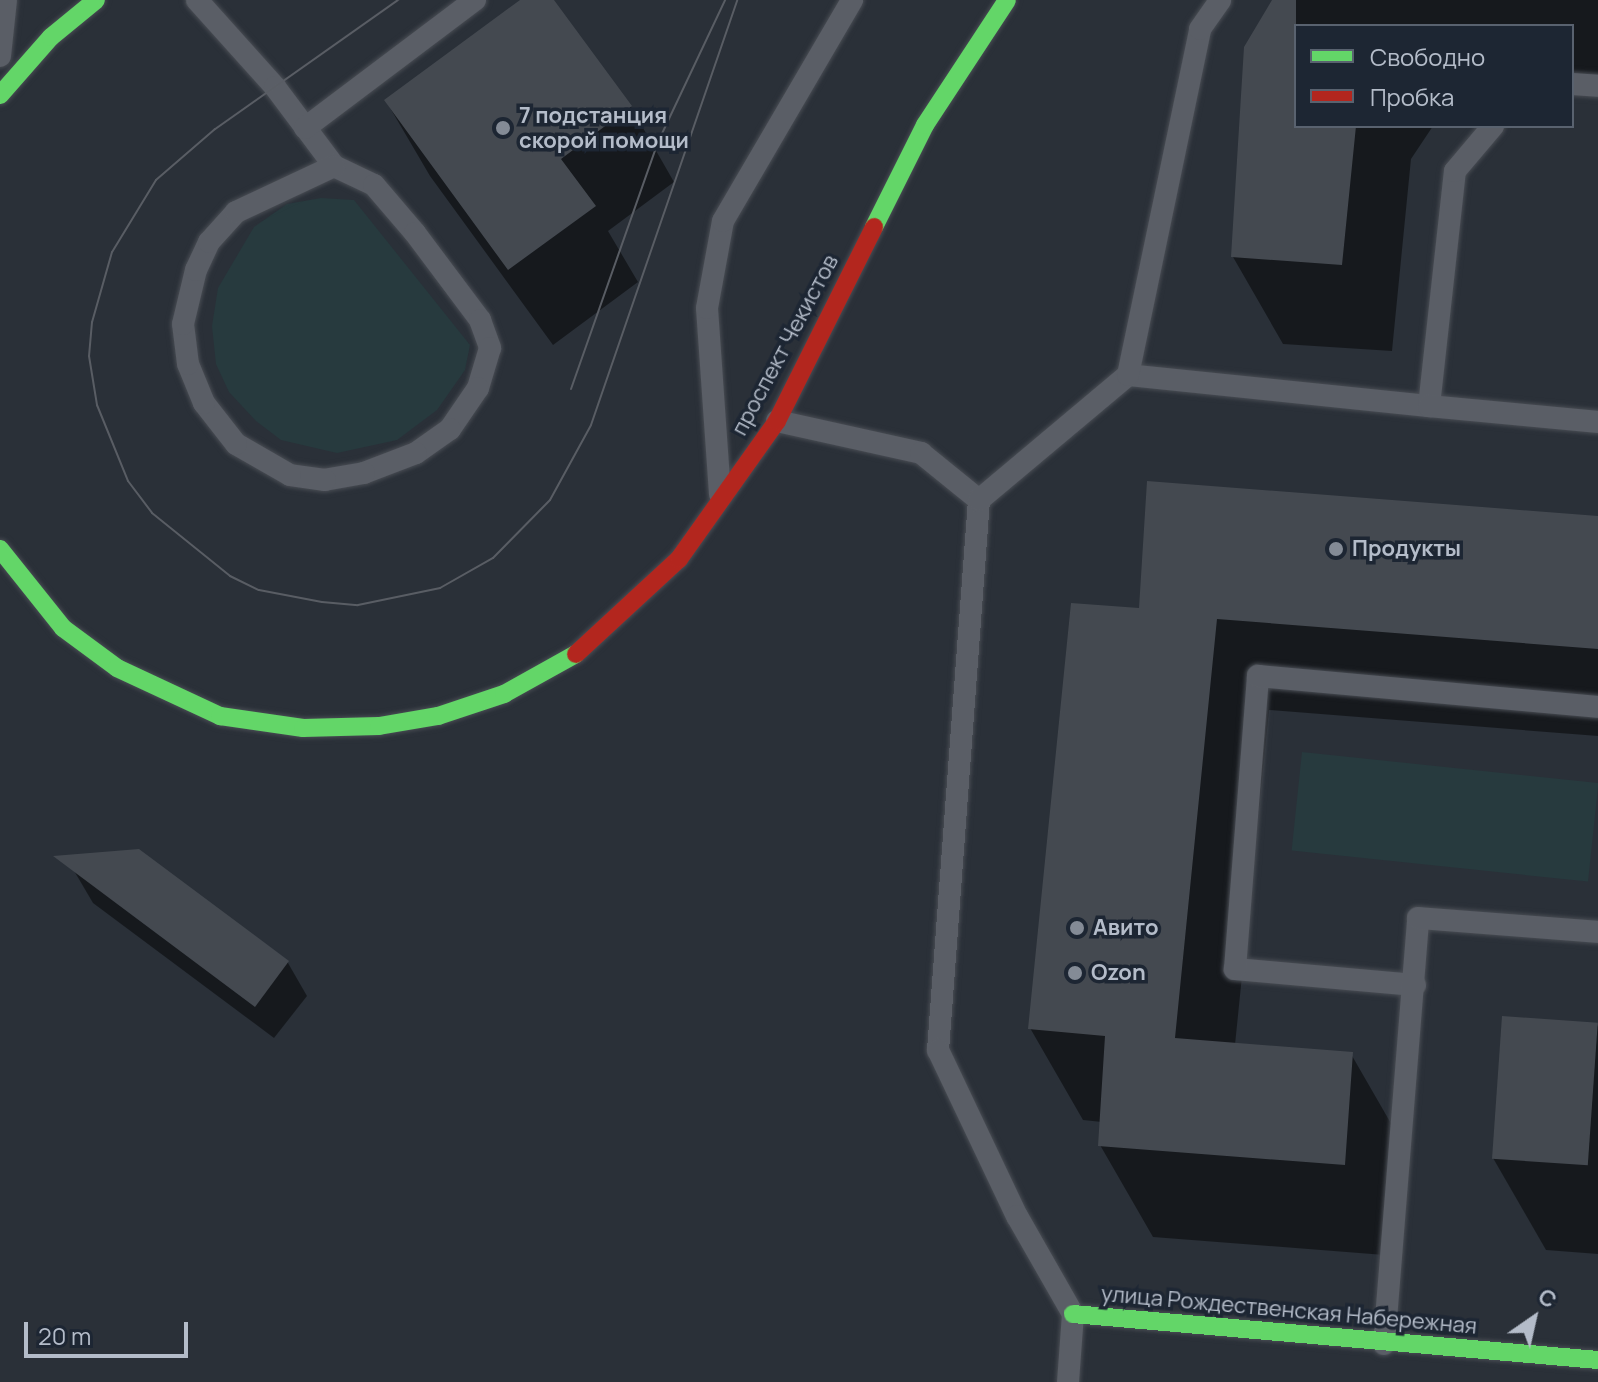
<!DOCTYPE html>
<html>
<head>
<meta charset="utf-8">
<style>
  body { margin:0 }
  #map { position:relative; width:1598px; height:1382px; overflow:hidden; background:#2a3038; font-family:Manrope,sans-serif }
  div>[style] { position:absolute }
  .green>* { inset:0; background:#273a3e; transform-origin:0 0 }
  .shadow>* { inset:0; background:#0007 }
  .building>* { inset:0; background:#444950; transform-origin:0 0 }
  .roads { filter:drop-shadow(0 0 2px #484c53) drop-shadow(0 0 2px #484c53) }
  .lane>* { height:22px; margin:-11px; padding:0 11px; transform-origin:11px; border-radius:11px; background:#5a5e66 }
  .fast>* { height:18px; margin:-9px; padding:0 9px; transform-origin:9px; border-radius:9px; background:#63d668 }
  .jam>* { height:18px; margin:-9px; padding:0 9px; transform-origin:9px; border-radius:9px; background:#b3261e }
  .tram>* { height:2px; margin:-1px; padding:0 1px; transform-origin:1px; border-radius:1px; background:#595d64 }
  .dots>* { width:22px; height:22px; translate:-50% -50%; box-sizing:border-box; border:4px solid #1d2633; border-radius:50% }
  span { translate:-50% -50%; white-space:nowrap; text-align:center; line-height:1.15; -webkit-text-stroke:7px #1d2633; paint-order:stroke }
  .poi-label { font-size:22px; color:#b4bcc9; font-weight:700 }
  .left { translate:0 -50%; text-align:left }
  .street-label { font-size:22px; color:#b4bcc9 }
  .legend { position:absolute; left:1294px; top:24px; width:280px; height:104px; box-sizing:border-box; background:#1d2633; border:2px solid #59626f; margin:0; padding:10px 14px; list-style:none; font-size:24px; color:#b4bcc9 }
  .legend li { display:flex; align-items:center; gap:16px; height:40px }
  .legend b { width:40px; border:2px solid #59626f }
  .north { position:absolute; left:1494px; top:1278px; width:80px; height:80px; -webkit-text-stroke:6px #1d2633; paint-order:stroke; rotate:34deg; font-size:22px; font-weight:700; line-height:32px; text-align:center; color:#b4bcc9 }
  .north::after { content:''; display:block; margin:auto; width:28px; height:36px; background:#b4bcc9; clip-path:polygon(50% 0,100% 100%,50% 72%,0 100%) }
  .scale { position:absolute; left:24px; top:1322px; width:164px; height:36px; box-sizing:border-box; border:4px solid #b4bcc9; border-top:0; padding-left:10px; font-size:24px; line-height:28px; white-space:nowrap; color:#b4bcc9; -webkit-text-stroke:6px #1d2633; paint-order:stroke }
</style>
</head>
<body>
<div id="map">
  <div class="green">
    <i style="clip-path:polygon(321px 198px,354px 200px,470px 345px,465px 370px,437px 410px,397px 440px,337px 453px,281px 440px,256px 421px,229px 392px,216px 364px,212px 326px,218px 288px,254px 227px,287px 204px)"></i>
    <i style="left:1302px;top:752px;width:298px;height:99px;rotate:6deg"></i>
  </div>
  <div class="shadow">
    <i style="clip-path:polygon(523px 0,552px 0,631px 107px,674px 182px,608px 231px,638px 282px,553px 345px,430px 176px,386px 101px)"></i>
    <i style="clip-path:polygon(1274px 0,1598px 0,1598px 76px,1572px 74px,1572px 26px,1296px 26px,1296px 126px,1433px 126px,1411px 159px,1392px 351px,1283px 344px,1233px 257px)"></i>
    <i style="clip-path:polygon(1598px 518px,1598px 736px,1269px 710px,1235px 1045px,1351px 1054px,1404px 1146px,1397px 1256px,1153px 1237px,1100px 1145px,1102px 1122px,1083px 1120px,1030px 1028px,1141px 611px)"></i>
    <i style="clip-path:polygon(139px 851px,288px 963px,307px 996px,274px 1038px,93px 903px,73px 869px)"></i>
    <i style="clip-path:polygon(1598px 1025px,1598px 1254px,1546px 1250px,1493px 1158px)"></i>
  </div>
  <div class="building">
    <i style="clip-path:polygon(520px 0,554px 0,632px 106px,561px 159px,596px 206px,508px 270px,384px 100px)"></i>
    <i style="clip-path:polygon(1272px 0,1296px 0,1296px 126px,1356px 126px,1342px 265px,1231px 257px,1244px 47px)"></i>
    <i style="clip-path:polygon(1147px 481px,1598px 516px,1598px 649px,1217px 619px,1175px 1038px,1353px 1052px,1345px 1165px,1098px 1146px,1105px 1036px,1028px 1029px,1071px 603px,1139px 608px)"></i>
    <i style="clip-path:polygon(139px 849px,289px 961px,255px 1007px,53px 856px)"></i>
    <i style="left:1502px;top:1016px;width:96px;height:143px;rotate:4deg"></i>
  </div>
  <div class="roads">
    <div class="lane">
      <i style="left:197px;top:0;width:117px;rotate:48.1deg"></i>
      <i style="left:275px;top:87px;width:99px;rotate:53.2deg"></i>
      <i style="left:334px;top:166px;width:44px;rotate:25.4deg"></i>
      <i style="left:374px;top:185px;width:63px;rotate:49.5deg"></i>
      <i style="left:415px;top:233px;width:109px;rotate:53.2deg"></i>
      <i style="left:480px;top:320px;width:30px;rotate:70deg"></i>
      <i style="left:490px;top:348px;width:42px;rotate:106.7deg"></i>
      <i style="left:478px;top:388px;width:50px;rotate:124.3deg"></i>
      <i style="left:450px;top:429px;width:42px;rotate:144.8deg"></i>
      <i style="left:416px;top:453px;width:56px;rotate:159deg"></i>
      <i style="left:364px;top:473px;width:40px;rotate:170deg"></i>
      <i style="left:325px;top:480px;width:35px;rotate:-172deg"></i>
      <i style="left:290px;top:475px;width:62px;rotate:-150.1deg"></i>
      <i style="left:236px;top:444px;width:52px;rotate:-128deg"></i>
      <i style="left:204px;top:403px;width:42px;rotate:-112.3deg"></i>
      <i style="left:188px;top:364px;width:40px;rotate:-97.1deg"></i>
      <i style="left:183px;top:324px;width:56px;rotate:-76.5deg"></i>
      <i style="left:196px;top:270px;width:31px;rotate:-65deg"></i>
      <i style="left:209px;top:242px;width:40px;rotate:-48deg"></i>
      <i style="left:236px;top:212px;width:108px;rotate:-25.1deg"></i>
      <i style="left:0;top:56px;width:56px;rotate:-83.9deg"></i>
      <i style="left:1572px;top:84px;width:26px;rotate:4deg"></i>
      <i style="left:305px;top:128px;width:213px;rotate:-37deg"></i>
      <i style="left:1128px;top:375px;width:303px;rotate:5.9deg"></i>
      <i style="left:1429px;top:406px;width:236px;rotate:-83.7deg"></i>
      <i style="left:1455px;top:171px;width:59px;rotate:-49.8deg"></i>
      <i style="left:1429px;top:406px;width:170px;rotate:5.4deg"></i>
      <i style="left:777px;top:421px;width:148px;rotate:12.5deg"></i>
      <i style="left:921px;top:453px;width:75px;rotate:39deg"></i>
      <i style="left:979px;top:500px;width:552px;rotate:94.26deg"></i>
      <i style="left:938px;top:1050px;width:184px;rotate:64.6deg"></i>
      <i style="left:1017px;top:1216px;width:113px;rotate:60.3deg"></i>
      <i style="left:1073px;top:1314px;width:68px;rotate:94.2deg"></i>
      <i style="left:720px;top:494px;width:186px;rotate:-94deg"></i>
      <i style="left:707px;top:308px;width:88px;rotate:-79.6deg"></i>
      <i style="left:723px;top:221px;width:256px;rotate:-59.7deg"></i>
      <i style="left:979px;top:500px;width:194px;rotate:-40deg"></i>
      <i style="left:1128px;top:375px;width:353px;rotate:-78.2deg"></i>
      <i style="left:1200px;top:29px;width:35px;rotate:-55deg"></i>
      <i style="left:1415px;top:985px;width:181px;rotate:-174.9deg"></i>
      <i style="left:1235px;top:969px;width:294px;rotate:-85.5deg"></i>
      <i style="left:1258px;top:676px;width:341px;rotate:5.2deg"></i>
      <i style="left:1384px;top:1344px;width:427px;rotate:-85.4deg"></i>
      <i style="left:1418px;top:918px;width:181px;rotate:4.4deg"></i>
    </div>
    <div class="fast">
      <i style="left:0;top:95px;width:77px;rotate:-48.7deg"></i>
      <i style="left:51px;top:37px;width:58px;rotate:-39.4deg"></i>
      <i style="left:874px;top:227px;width:114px;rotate:-63.4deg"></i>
      <i style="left:925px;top:125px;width:149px;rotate:-56.7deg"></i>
      <i style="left:0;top:549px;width:101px;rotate:51.4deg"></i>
      <i style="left:63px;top:628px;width:67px;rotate:36.5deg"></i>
      <i style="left:117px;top:668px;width:114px;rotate:25deg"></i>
      <i style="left:220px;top:716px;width:84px;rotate:8.2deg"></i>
      <i style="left:303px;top:728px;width:76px;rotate:-1.5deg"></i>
      <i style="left:379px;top:726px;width:60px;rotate:-9.6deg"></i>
      <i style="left:438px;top:716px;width:70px;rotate:-18.4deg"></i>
      <i style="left:504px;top:694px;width:82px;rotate:-29.1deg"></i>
      <i style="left:1073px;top:1314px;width:527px;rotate:5.01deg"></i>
    </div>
    <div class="jam">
      <i style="left:576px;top:654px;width:140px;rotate:-42.7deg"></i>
      <i style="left:679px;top:559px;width:169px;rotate:-54.6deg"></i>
      <i style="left:777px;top:421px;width:217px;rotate:-63.4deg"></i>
    </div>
  </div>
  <div class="tram">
    <i style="left:398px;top:0;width:224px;rotate:144.8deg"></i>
    <i style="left:215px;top:129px;width:78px;rotate:139.2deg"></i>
    <i style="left:156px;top:180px;width:84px;rotate:121.4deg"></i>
    <i style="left:112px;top:252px;width:73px;rotate:105.9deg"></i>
    <i style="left:92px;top:322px;width:34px;rotate:95deg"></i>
    <i style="left:89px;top:356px;width:50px;rotate:80.7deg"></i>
    <i style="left:97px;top:405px;width:82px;rotate:67.8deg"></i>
    <i style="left:128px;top:481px;width:40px;rotate:53deg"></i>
    <i style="left:152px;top:513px;width:100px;rotate:38.9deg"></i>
    <i style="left:230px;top:576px;width:32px;rotate:26deg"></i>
    <i style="left:259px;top:590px;width:64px;rotate:10.8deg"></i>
    <i style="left:322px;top:602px;width:36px;rotate:5deg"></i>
    <i style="left:358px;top:605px;width:84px;rotate:-11.7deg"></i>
    <i style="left:440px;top:588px;width:61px;rotate:-29.5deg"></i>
    <i style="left:493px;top:558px;width:81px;rotate:-45.5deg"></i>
    <i style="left:550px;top:500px;width:85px;rotate:-61.3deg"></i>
    <i style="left:591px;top:425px;width:449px;rotate:-71deg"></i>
    <i style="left:571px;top:389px;width:262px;rotate:-70.6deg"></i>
    <i style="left:658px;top:142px;width:157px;rotate:-64.7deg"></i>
  </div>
  <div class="dots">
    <i style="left:503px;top:128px;background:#848b96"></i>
    <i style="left:1336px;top:549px;background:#848b96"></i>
    <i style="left:1077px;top:928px;background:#848b96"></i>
    <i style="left:1075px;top:973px;background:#848b96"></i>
  </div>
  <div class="poi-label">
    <span class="left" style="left:519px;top:128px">7 подстанция<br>скорой помощи</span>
    <span class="left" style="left:1352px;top:549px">Продукты</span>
    <span class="left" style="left:1093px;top:928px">Авито</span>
    <span class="left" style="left:1091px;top:973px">Ozon</span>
  </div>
  <div class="street-label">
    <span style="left:785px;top:345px;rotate:-62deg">проспект Чекистов</span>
    <span style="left:1289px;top:1310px;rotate:5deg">улица Рождественская Набережная</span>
  </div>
  <ul class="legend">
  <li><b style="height:10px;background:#63d668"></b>Свободно</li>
  <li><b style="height:10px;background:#b3261e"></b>Пробка</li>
  </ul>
  <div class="north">С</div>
  <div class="scale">20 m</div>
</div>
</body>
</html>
